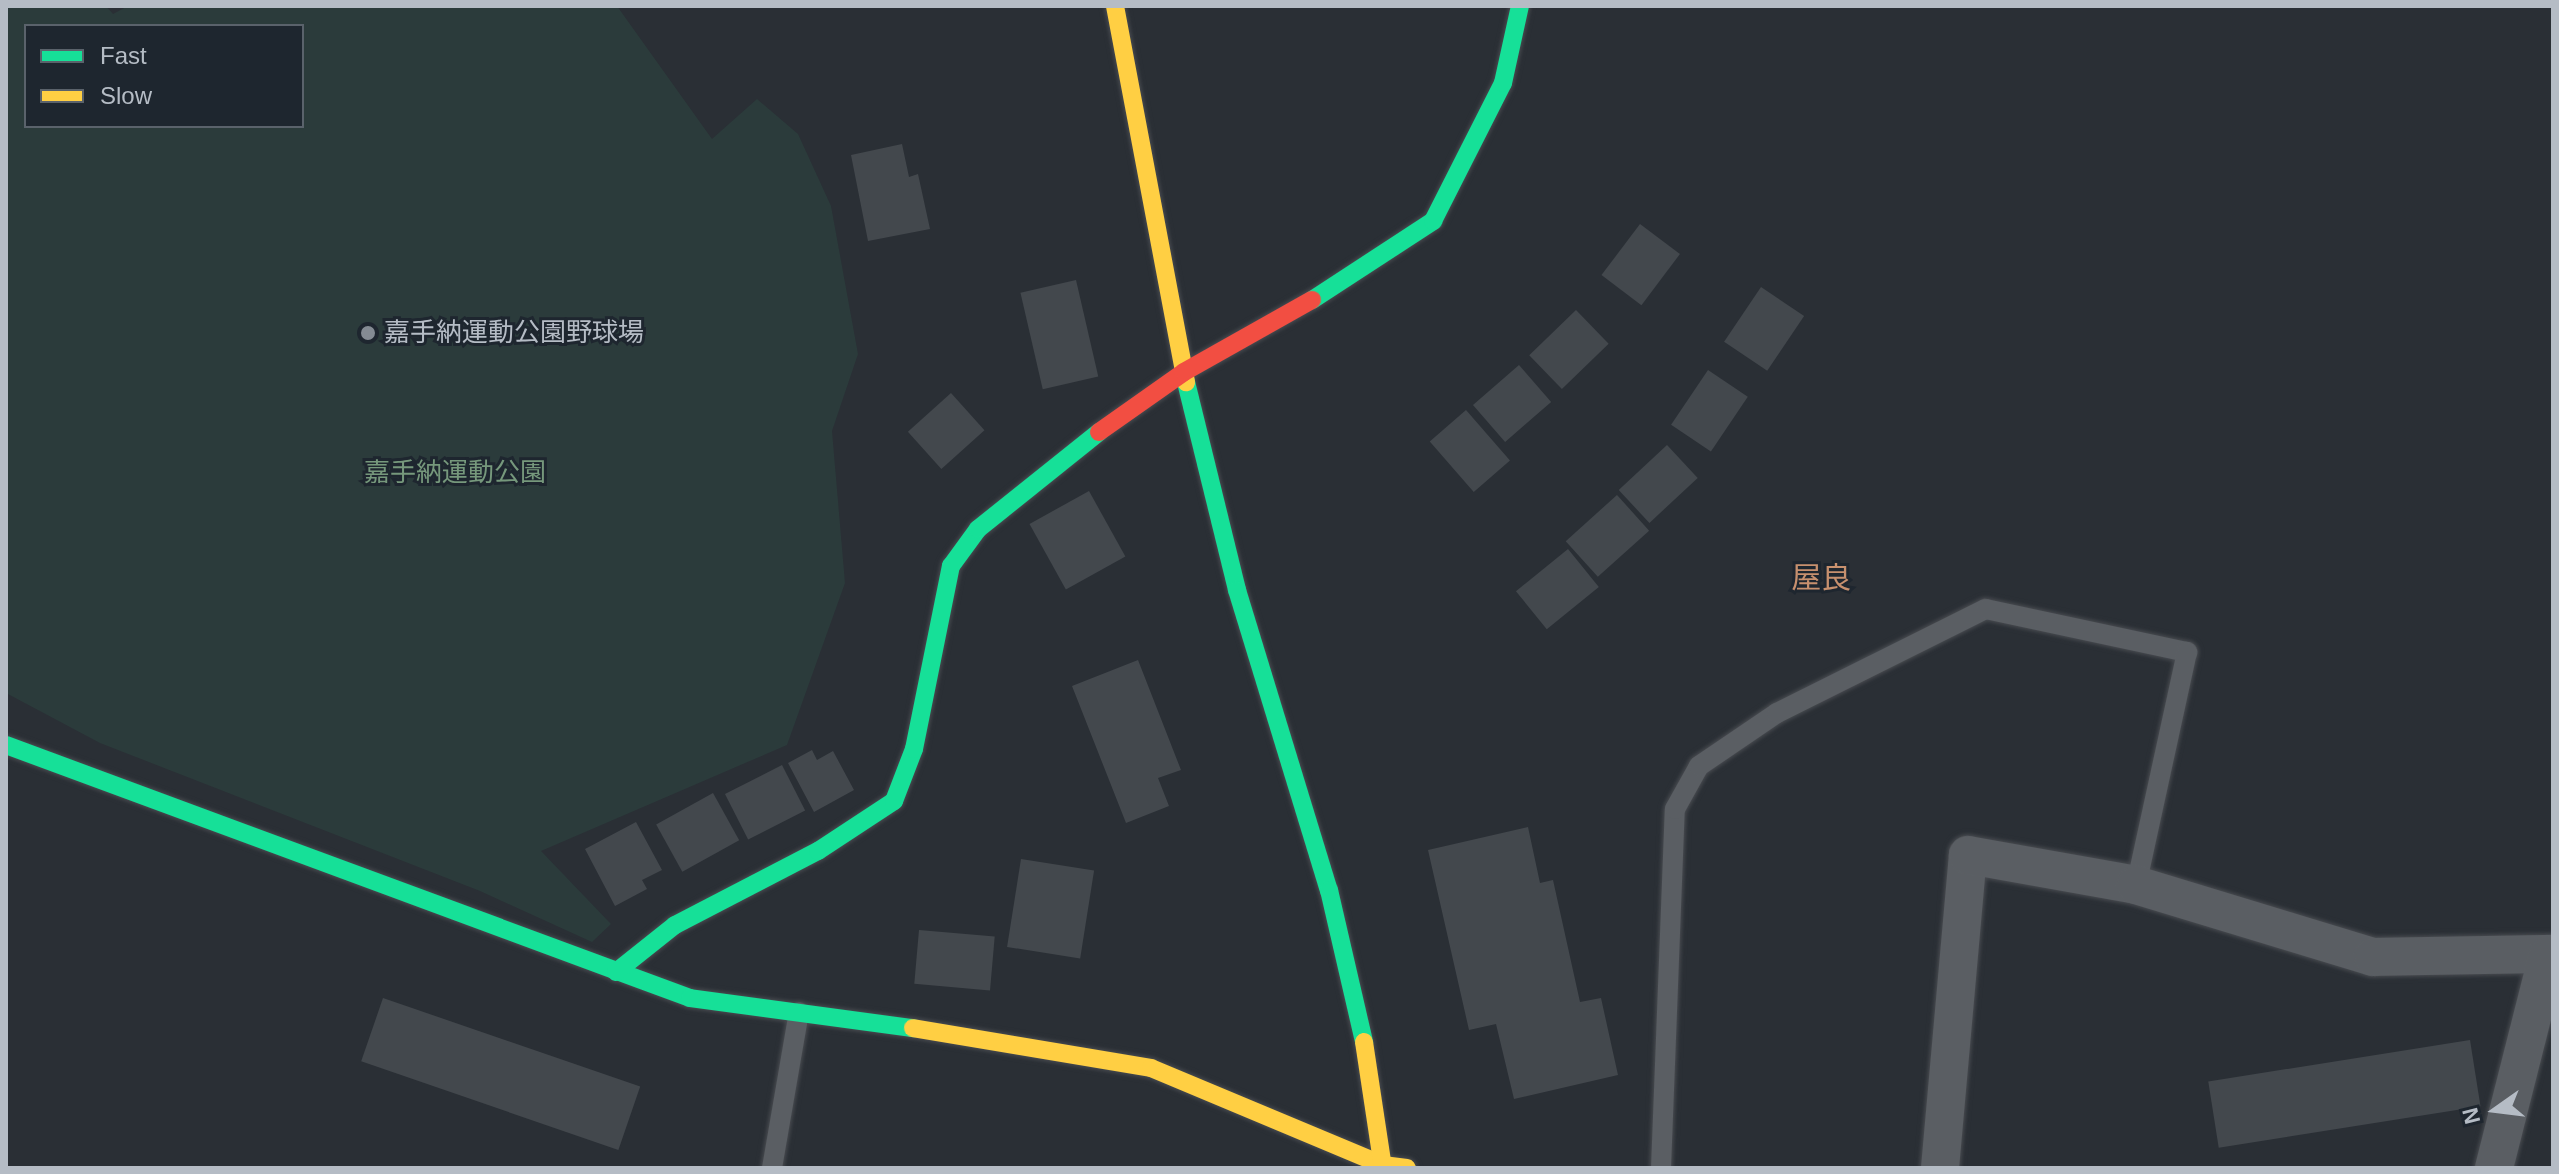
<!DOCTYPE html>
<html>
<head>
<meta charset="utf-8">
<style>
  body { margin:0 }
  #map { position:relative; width:2559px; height:1174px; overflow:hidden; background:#2a2f35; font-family:Arial,"Noto Sans JP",sans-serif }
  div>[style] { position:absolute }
  .green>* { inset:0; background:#2b3b3b }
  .building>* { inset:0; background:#43484d; transform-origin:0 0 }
  .roads { filter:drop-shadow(0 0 2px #484b50) drop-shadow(0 0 2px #484b50) }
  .lane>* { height:20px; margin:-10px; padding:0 10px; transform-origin:10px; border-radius:10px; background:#5a5e63 }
  .street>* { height:38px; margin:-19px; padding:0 19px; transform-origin:19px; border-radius:19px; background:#5a5e63 }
  .fast>* { height:18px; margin:-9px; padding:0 9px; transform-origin:9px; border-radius:9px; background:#16e098 }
  .slow>* { height:18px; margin:-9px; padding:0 9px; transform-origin:9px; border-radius:9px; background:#ffcf43 }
  .jam>* { height:18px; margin:-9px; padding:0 9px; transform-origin:9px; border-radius:9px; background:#f24e42 }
  .dots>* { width:22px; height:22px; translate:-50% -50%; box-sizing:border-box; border:4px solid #1e262f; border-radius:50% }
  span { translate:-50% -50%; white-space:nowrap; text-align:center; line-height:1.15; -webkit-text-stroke:6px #1e262f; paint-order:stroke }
  .poi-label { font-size:26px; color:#b5bcc5 }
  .left { translate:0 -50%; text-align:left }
  .park-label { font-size:26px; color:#76987c }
  .quarter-label { font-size:30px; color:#c7906e }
  .frame { position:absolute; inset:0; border:8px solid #b5bcc5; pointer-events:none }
  .legend { position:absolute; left:24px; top:24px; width:280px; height:104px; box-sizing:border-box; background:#1e262f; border:2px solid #5a626b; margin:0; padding:10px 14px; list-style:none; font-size:24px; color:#b5bcc5 }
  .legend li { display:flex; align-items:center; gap:16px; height:40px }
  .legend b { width:40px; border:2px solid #5a626b }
  .north { position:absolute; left:2455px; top:1070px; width:80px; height:80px; -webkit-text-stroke:6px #1e262f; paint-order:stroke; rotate:256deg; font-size:22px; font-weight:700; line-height:32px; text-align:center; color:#b5bcc5 }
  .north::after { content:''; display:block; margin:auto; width:28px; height:36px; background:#b5bcc5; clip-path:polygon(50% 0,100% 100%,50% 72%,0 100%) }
</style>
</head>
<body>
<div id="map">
  <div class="green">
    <i style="clip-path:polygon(evenodd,6px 6px,106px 6px,113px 14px,128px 6px,617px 6px,712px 139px,757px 99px,798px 134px,831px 206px,858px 354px,832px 431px,845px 583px,787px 745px,541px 851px,611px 924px,592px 942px,480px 891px,100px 743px,6px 693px,6px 6px,26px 26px,302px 26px,302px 126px,26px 126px,26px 26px)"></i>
  </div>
  <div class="building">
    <i style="clip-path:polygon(902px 144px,909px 177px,918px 174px,930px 229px,868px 241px,851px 155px)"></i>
    <i style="left:1640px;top:224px;width:50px;height:64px;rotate:37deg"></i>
    <i style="left:1076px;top:280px;width:99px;height:57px;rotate:77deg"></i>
    <i style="left:1761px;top:287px;width:52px;height:66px;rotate:34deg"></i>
    <i style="left:1576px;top:310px;width:47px;height:65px;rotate:46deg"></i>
    <i style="left:1519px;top:365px;width:49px;height:61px;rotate:49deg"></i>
    <i style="left:1708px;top:370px;width:48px;height:66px;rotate:34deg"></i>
    <i style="left:951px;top:393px;width:50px;height:58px;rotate:48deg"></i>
    <i style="left:1466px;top:410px;width:67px;height:48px;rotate:49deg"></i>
    <i style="left:1667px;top:445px;width:45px;height:66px;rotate:47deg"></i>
    <i style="left:1089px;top:491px;width:75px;height:68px;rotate:61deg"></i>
    <i style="left:1617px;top:495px;width:48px;height:69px;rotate:48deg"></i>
    <i style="left:1568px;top:549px;width:49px;height:67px;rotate:51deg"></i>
    <i style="clip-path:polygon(1138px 660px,1181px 770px,1158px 778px,1169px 806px,1126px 823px,1072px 686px)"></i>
    <i style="clip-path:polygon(812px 750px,817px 760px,833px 751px,854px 790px,814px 812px,788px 763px)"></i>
    <i style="left:782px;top:765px;width:51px;height:64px;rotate:63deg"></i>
    <i style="left:713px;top:793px;width:54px;height:65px;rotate:61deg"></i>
    <i style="clip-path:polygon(636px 822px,662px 870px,642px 880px,647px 889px,615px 906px,585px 849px)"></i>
    <i style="clip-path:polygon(1528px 827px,1540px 883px,1553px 880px,1580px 1002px,1601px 998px,1618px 1075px,1514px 1099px,1496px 1024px,1469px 1030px,1428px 850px)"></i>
    <i style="left:1021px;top:859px;width:74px;height:89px;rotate:9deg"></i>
    <i style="left:919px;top:930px;width:76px;height:54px;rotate:5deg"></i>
    <i style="left:383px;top:998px;width:272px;height:67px;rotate:19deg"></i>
    <i style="left:2470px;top:1040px;width:67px;height:265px;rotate:81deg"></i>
  </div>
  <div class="roads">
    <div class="lane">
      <i style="left:772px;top:1168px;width:158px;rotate:-80.2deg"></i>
      <i style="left:1661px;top:1168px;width:359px;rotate:-87.8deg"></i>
      <i style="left:1675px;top:809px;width:49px;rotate:-60.8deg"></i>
      <i style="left:1699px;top:766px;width:94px;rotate:-34.2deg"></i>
      <i style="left:1777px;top:713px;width:233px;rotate:-26.5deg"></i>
      <i style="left:1986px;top:609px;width:206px;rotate:12.1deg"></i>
      <i style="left:2187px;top:652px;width:239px;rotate:102.3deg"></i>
    </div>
    <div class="street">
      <i style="left:1940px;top:1168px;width:314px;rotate:-84.9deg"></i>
      <i style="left:1968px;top:855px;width:171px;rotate:10.1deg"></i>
      <i style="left:2136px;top:885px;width:248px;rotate:16.9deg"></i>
      <i style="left:2373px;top:957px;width:180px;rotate:-1deg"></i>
      <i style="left:2494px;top:1168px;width:220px;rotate:-75.8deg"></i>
    </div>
    <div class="fast">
      <i style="left:1312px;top:300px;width:145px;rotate:-33.1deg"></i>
      <i style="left:1433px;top:221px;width:155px;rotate:-63.1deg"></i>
      <i style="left:1503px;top:83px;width:79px;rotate:-77.6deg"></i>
      <i style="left:1186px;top:382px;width:214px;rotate:76.2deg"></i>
      <i style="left:1237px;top:590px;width:314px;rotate:73deg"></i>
      <i style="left:1329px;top:890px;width:156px;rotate:77deg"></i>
      <i style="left:6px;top:745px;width:729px;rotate:20.3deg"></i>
      <i style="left:690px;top:998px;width:225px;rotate:7.7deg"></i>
      <i style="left:616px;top:972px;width:75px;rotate:-38.5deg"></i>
      <i style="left:675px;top:925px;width:161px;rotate:-27.4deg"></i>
      <i style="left:818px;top:851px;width:91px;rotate:-33.3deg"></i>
      <i style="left:894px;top:801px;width:56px;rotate:-69deg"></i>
      <i style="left:914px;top:749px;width:187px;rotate:-78.6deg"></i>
      <i style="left:951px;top:566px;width:46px;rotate:-53.9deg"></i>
      <i style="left:978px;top:529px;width:155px;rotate:-38.7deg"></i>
    </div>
    <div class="slow">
      <i style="left:1115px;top:6px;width:383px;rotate:79.3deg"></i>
      <i style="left:913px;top:1028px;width:241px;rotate:9.5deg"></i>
      <i style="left:1151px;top:1068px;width:251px;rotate:22.7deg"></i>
      <i style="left:1383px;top:1165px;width:24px;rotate:7deg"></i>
      <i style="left:1364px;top:1042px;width:127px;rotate:81.4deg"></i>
    </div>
    <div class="jam">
      <i style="left:1099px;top:432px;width:104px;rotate:-35.2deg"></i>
      <i style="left:1184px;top:372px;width:147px;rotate:-29.4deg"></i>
    </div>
  </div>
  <div class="dots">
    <i style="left:368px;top:333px;background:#848b93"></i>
  </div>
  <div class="poi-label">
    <span class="left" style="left:384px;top:333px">嘉手納運動公園野球場</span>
  </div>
  <div class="park-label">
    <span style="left:455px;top:473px">嘉手納運動公園</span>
  </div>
  <div class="quarter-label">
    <span style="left:1821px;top:578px">屋良</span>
  </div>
  <div class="frame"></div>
  <ul class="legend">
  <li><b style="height:10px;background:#16e098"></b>Fast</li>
  <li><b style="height:10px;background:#ffcf43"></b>Slow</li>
  </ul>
  <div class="north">N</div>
</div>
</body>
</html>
